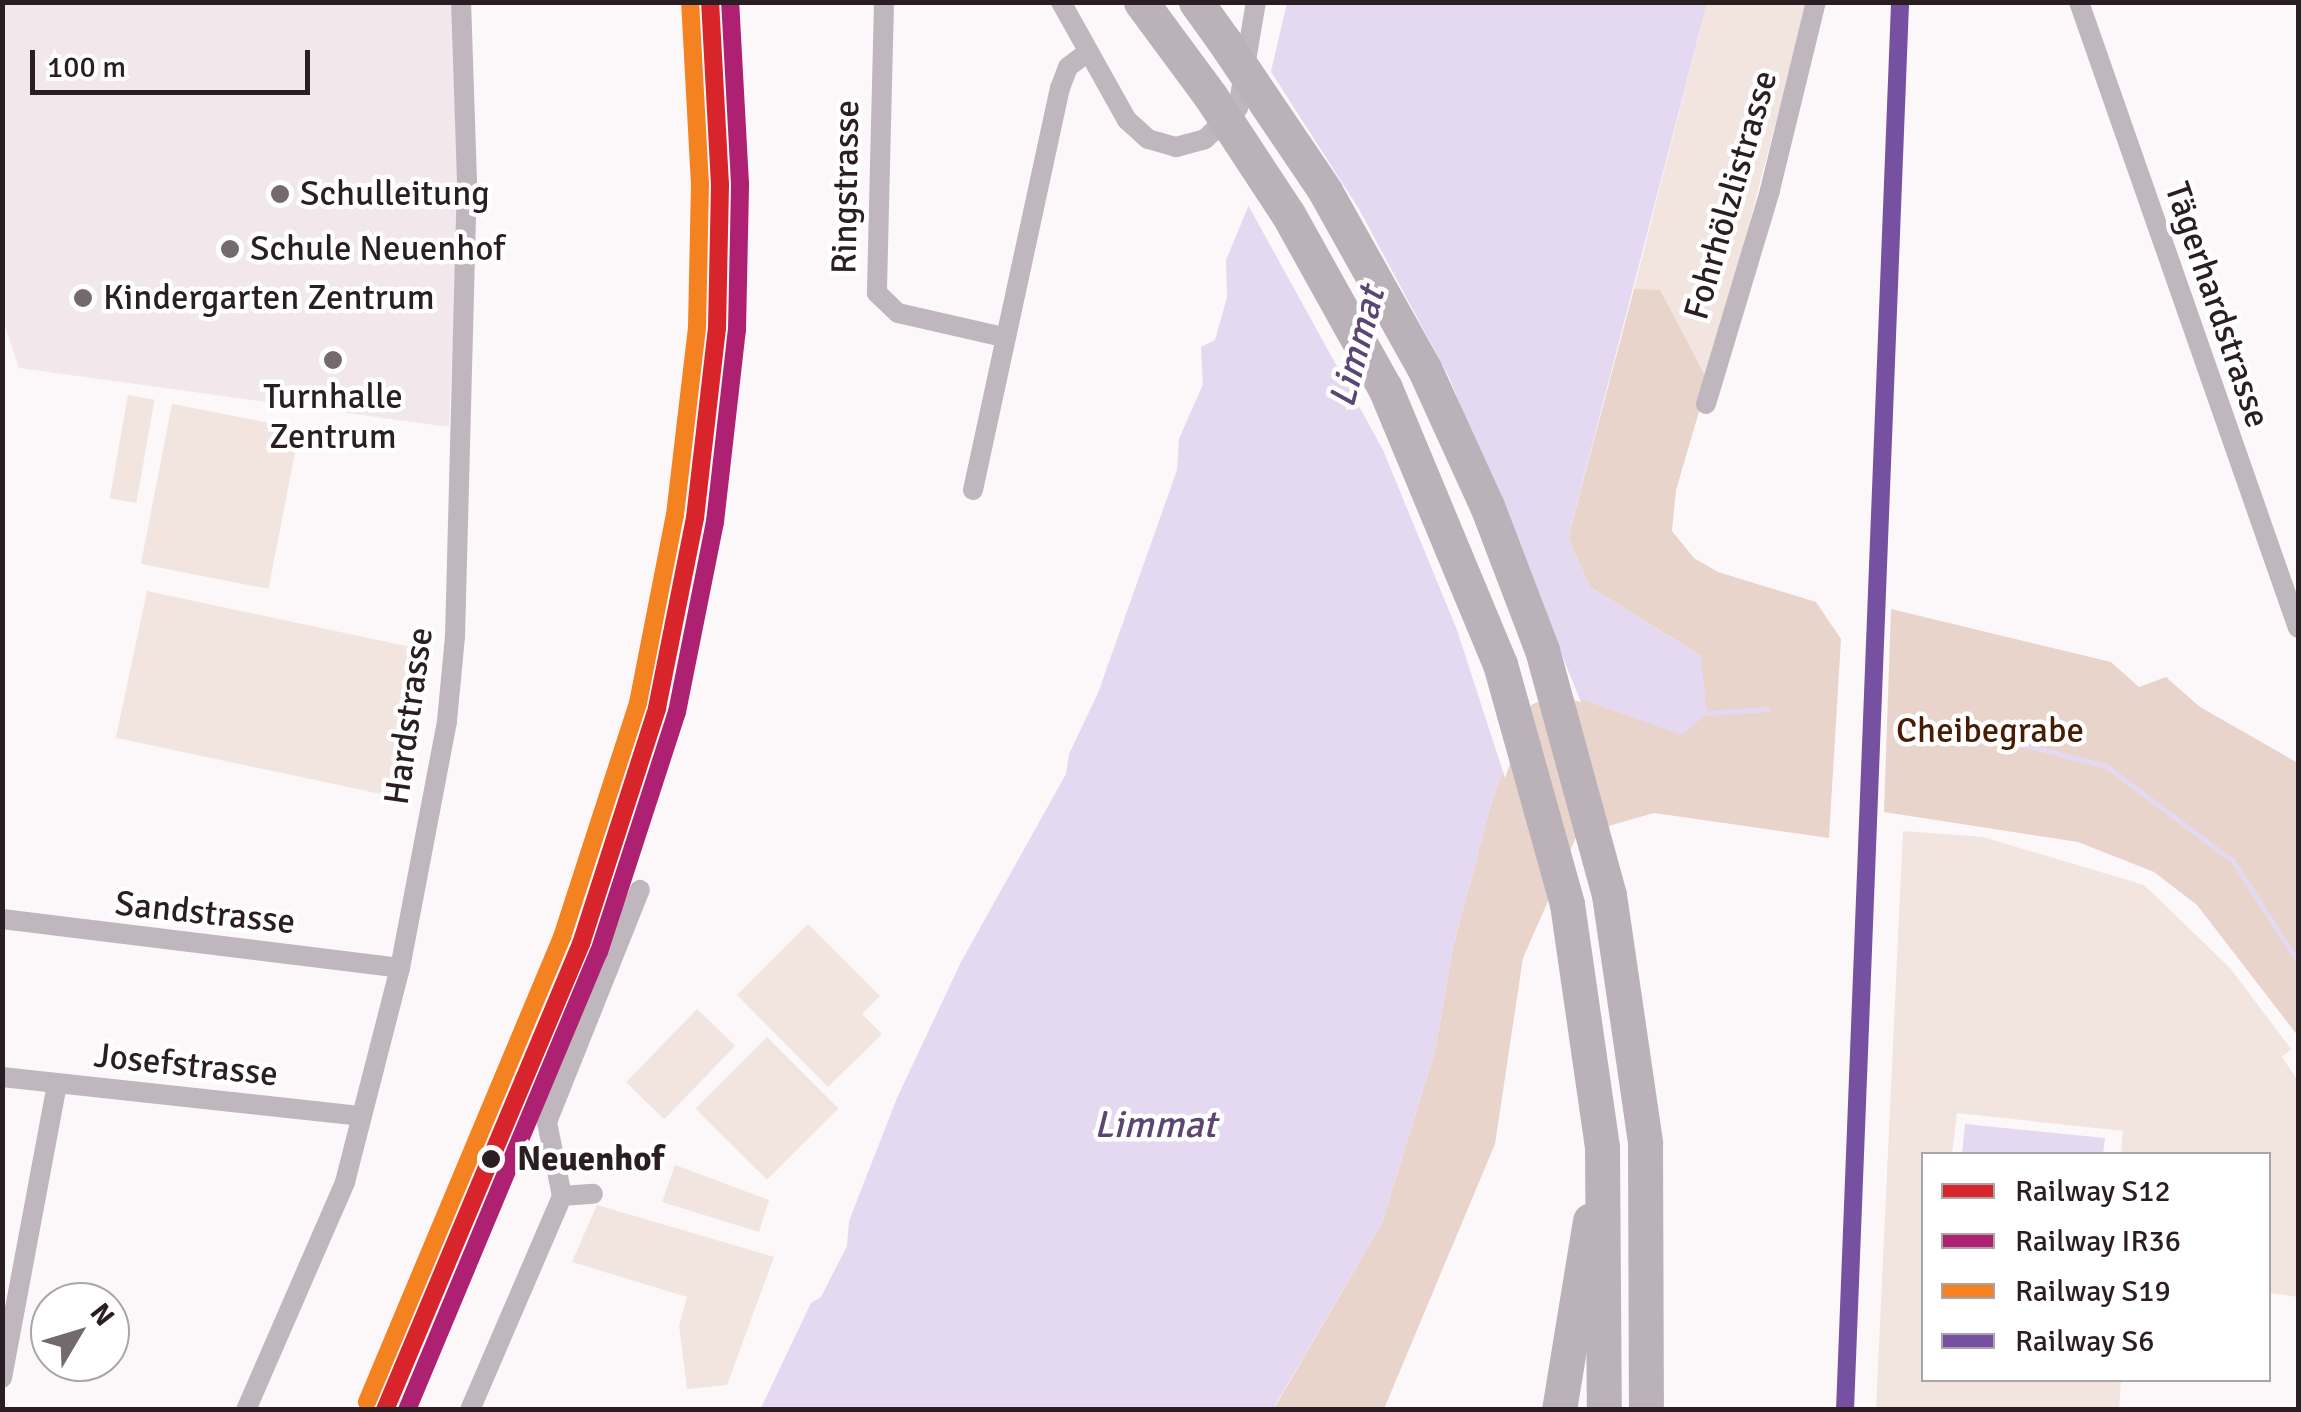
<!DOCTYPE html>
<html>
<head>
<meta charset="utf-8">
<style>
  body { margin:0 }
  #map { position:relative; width:2301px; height:1412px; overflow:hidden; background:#fcf8fa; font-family:Signika,sans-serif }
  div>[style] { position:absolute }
  .built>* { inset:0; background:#f2e7eb }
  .green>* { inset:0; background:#f2e4de; transform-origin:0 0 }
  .forest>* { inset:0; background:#e9d4cc }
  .water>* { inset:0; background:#e4d9f0 }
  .pier>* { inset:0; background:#fcf8fa }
  .stream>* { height:5px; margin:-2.5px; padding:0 2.5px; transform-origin:2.5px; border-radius:2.5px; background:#e4d9f0 }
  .street>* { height:20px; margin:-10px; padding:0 10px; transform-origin:10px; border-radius:10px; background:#bfb7bd }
  .highway>* { height:35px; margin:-17.5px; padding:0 17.5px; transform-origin:17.5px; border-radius:17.5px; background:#bbb2b9 }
  .highway-bridge>* { height:35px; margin:-17.5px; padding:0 17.5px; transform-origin:17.5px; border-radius:17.5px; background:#bbb2b9 }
  .rail-1>* { height:18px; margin:-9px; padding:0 9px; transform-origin:9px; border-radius:9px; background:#d8242b }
  .rail-2>* { height:18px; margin:-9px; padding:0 9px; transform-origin:9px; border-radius:9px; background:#ae2071 }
  .rail-3>* { height:18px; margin:-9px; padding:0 9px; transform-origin:9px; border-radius:9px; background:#f58220 }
  .rail-4>* { height:18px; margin:-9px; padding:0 9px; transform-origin:9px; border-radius:9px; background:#7751a1 }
  .dots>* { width:28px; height:28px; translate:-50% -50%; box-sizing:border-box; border:5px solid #fff; border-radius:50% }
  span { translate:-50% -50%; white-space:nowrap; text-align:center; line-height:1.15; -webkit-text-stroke:9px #fff; paint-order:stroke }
  .street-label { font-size:35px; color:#2b1e23 }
  .poi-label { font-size:35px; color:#2b1e23 }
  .left { translate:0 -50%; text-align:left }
  .park-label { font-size:35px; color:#481c03 }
  .stop-label { font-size:35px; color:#2b1e23; font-weight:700 }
  .water-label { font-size:38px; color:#5b4673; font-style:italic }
  .frame { position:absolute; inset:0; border:5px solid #2b1e23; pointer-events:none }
  .legend { position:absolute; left:1921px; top:1152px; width:350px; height:230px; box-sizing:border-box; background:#fff; border:2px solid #aaa5a7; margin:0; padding:12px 18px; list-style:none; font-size:30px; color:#2b1e23 }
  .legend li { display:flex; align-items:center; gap:20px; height:50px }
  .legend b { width:50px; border:2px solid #aaa5a7 }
  .north { position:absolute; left:30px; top:1282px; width:100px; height:100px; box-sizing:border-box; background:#fff; border:2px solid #aaa5a7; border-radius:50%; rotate:52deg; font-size:28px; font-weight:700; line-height:40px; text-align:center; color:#2b1e23 }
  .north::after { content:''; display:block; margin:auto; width:35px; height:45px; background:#746a6e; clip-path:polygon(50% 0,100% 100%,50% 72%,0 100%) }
  .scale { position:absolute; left:30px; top:50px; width:280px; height:45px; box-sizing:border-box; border:5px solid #2b1e23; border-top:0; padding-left:12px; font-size:30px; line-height:35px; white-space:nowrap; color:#2b1e23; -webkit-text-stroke:8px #fff; paint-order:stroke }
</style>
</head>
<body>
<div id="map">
  <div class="built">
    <i style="clip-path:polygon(2px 3px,453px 3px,460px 181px,449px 427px,19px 368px,2px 317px)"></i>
  </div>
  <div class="green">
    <i style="clip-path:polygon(1707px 3px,1807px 3px,1708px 381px,1660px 291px,1634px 289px)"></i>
    <i style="left:128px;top:395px;width:27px;height:105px;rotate:10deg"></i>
    <i style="left:172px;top:404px;width:130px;height:163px;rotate:11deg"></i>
    <i style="left:147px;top:591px;width:289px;height:150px;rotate:12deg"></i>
    <i style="clip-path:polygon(1903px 831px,1983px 837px,2144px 885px,2230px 968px,2291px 1049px,2282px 1057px,2298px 1081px,2298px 1297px,2269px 1293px,2268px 1154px,2121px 1154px,2123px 1131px,1957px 1113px,1952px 1154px,1924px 1154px,1924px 1380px,2121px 1380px,2119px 1409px,1876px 1409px)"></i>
    <i style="clip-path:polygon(808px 924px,880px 996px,862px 1014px,882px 1034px,828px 1087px,737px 995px)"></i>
    <i style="left:697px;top:1009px;width:53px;height:102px;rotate:44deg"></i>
    <i style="left:767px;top:1037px;width:101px;height:101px;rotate:45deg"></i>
    <i style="clip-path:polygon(675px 1165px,769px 1200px,759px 1232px,662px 1202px)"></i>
    <i style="clip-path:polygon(597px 1205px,774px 1257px,727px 1385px,687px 1389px,679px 1325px,687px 1297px,572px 1262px)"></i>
  </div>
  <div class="forest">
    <i style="clip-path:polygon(1634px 289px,1660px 290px,1708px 381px,1676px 490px,1672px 531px,1694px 558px,1718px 572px,1816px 602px,1841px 639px,1829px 838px,1654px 813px,1577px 835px,1523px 958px,1495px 1144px,1384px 1409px,1273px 1410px,1382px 1223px,1435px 1050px,1453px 947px,1489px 811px,1527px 701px,1701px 656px,1590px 587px,1568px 538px)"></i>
    <i style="clip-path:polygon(1891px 609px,2111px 662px,2139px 687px,2166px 677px,2200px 707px,2298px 763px,2298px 1036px,2197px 905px,2154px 872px,2078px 842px,1884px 812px)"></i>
  </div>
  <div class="water">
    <i style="clip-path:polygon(1287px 3px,1707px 3px,1568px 538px,1590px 587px,1701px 656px,1707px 713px,1682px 735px,1555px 690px,1527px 702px,1489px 811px,1453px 947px,1435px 1050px,1382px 1223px,1273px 1409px,760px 1410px,811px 1303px,821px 1297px,847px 1246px,849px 1221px,897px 1098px,961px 962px,1066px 774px,1069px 754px,1098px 693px,1177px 470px,1179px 439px,1203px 384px,1201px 347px,1215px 340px,1227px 297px,1226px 260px,1248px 207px,1245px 182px)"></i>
    <i style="clip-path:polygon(1965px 1124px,2105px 1138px,2103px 1154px,1962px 1154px)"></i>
  </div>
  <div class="pier">
    <i style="clip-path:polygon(1264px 61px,1359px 209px,1449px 377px,1581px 702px,1554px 695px,1531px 705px,1505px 778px,1457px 630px,1383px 450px,1242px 194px)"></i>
  </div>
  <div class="stream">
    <i style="left:1707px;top:713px;width:61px;rotate:-3.8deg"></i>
    <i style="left:1969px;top:731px;width:141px;rotate:14.3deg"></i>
    <i style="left:2106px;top:766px;width:159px;rotate:36.8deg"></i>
    <i style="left:2233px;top:861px;width:120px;rotate:57.2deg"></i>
  </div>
  <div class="street">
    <i style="left:884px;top:2px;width:291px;rotate:91.4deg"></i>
    <i style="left:877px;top:293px;width:29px;rotate:44deg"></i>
    <i style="left:898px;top:313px;width:109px;rotate:12.8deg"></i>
    <i style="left:1061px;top:2px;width:135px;rotate:60.8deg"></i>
    <i style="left:1127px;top:120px;width:28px;rotate:42deg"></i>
    <i style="left:1148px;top:139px;width:29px;rotate:16deg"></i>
    <i style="left:1176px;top:147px;width:30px;rotate:-15deg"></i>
    <i style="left:1205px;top:139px;width:45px;rotate:-43.2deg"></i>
    <i style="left:1238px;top:108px;width:108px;rotate:-80.4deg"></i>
    <i style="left:2079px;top:2px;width:663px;rotate:70.72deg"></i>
    <i style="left:1706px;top:404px;width:223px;rotate:-73.3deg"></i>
    <i style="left:1770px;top:190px;width:194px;rotate:-76.3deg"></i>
    <i style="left:973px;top:490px;width:411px;rotate:-77.8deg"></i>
    <i style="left:1060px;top:88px;width:22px;rotate:-69deg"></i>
    <i style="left:1068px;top:67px;width:25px;rotate:-37deg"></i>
    <i style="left:2px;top:919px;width:401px;rotate:7deg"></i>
    <i style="left:2px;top:1077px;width:362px;rotate:6.2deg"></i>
    <i style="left:562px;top:1196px;width:76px;rotate:-101.5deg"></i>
    <i style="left:547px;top:1122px;width:250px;rotate:-68.2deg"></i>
    <i style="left:2px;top:1378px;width:299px;rotate:-79.4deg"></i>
    <i style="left:246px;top:1410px;width:249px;rotate:-66.5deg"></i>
    <i style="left:345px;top:1182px;width:221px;rotate:-75.6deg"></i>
    <i style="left:400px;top:968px;width:251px;rotate:-79.2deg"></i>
    <i style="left:447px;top:721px;width:84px;rotate:-84.6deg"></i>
    <i style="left:455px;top:637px;width:456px;rotate:-88.5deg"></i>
    <i style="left:467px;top:181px;width:179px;rotate:-91.9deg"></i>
    <i style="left:470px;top:1410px;width:233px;rotate:-66.7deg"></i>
    <i style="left:562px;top:1196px;width:31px;rotate:-4deg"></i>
  </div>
  <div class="highway">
    <i style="left:1141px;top:2px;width:118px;rotate:53.6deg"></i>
    <i style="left:1196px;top:2px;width:48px;rotate:54.3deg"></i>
    <i style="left:1424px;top:368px;width:152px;rotate:65.5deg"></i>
    <i style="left:1487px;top:506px;width:154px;rotate:69.1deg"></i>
    <i style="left:1542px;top:650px;width:254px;rotate:74.7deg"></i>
    <i style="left:1609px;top:895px;width:251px;rotate:81.7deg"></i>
    <i style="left:1645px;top:1143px;width:267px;rotate:89.8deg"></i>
    <i style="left:1385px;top:388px;width:299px;rotate:67.4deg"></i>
    <i style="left:1500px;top:664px;width:249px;rotate:74.4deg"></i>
    <i style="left:1567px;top:904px;width:246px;rotate:81.8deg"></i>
    <i style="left:1602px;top:1147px;width:263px;rotate:89.6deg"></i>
    <i style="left:1559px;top:1410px;width:192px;rotate:-80.7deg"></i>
  </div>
  <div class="highway-bridge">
    <i style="left:1224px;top:41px;width:181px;rotate:56deg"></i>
    <i style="left:1325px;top:191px;width:203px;rotate:60.8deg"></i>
    <i style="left:1211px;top:97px;width:140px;rotate:56.7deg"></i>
    <i style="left:1288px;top:214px;width:199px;rotate:60.9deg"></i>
  </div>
  <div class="rail-1">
    <i style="left:385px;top:1410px;width:506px;rotate:-67.19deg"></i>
    <i style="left:581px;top:944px;width:248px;rotate:-72.1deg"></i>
    <i style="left:657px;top:708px;width:194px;rotate:-78.7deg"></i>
    <i style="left:695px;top:518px;width:191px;rotate:-83.4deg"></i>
    <i style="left:717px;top:328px;width:143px;rotate:-88.8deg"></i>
    <i style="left:720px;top:185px;width:183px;rotate:-93.1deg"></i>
  </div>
  <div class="rail-2">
    <i style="left:407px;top:1410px;width:497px;rotate:-67.3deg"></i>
    <i style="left:599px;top:952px;width:252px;rotate:-72deg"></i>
    <i style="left:677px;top:712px;width:194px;rotate:-78.7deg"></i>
    <i style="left:715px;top:522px;width:193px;rotate:-83.5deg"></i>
    <i style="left:737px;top:330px;width:146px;rotate:-88.8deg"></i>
    <i style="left:740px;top:184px;width:182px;rotate:-93.1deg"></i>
  </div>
  <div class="rail-3">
    <i style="left:367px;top:1402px;width:504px;rotate:-67.25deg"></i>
    <i style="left:562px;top:937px;width:246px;rotate:-72deg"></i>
    <i style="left:638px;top:703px;width:192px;rotate:-78.9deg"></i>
    <i style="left:675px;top:515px;width:189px;rotate:-83.3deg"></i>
    <i style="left:697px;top:327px;width:142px;rotate:-88.8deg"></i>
    <i style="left:700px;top:185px;width:182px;rotate:-93.1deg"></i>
  </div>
  <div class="rail-4">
    <i style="left:1845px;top:1410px;width:1409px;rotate:-87.76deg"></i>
  </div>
  <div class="dots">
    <i style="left:280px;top:194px;background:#746a6e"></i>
    <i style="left:230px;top:249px;background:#746a6e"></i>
    <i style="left:83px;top:298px;background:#746a6e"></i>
    <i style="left:333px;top:360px;background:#746a6e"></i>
    <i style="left:491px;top:1159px;background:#2b1e23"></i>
  </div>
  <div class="street-label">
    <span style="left:846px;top:187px;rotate:-89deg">Ringstrasse</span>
    <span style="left:1731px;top:195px;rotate:-74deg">Fohrhölzlistrasse</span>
    <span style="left:2217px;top:305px;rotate:71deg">Tägerhardstrasse</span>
    <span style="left:409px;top:716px;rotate:-82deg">Hardstrasse</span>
    <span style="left:205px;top:913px;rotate:6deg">Sandstrasse</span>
    <span style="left:186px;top:1065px;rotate:6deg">Josefstrasse</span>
  </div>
  <div class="poi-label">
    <span class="left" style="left:300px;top:194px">Schulleitung</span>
    <span class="left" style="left:250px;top:249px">Schule Neuenhof</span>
    <span class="left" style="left:103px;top:298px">Kindergarten Zentrum</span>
    <span style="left:333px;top:417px">Turnhalle<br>Zentrum</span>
  </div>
  <div class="park-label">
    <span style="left:1990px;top:731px">Cheibegrabe</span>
  </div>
  <div class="stop-label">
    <span class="left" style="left:517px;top:1159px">Neuenhof</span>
  </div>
  <div class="water-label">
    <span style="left:1357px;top:347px;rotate:-75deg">Limmat</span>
    <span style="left:1155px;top:1125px">Limmat</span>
  </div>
  <div class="frame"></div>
  <ul class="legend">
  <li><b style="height:12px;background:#d8242b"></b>Railway S12</li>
  <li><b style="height:12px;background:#ae2071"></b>Railway IR36</li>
  <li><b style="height:12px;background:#f58220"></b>Railway S19</li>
  <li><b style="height:12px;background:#7751a1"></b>Railway S6</li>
  </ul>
  <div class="north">N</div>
  <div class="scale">100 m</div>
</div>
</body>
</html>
